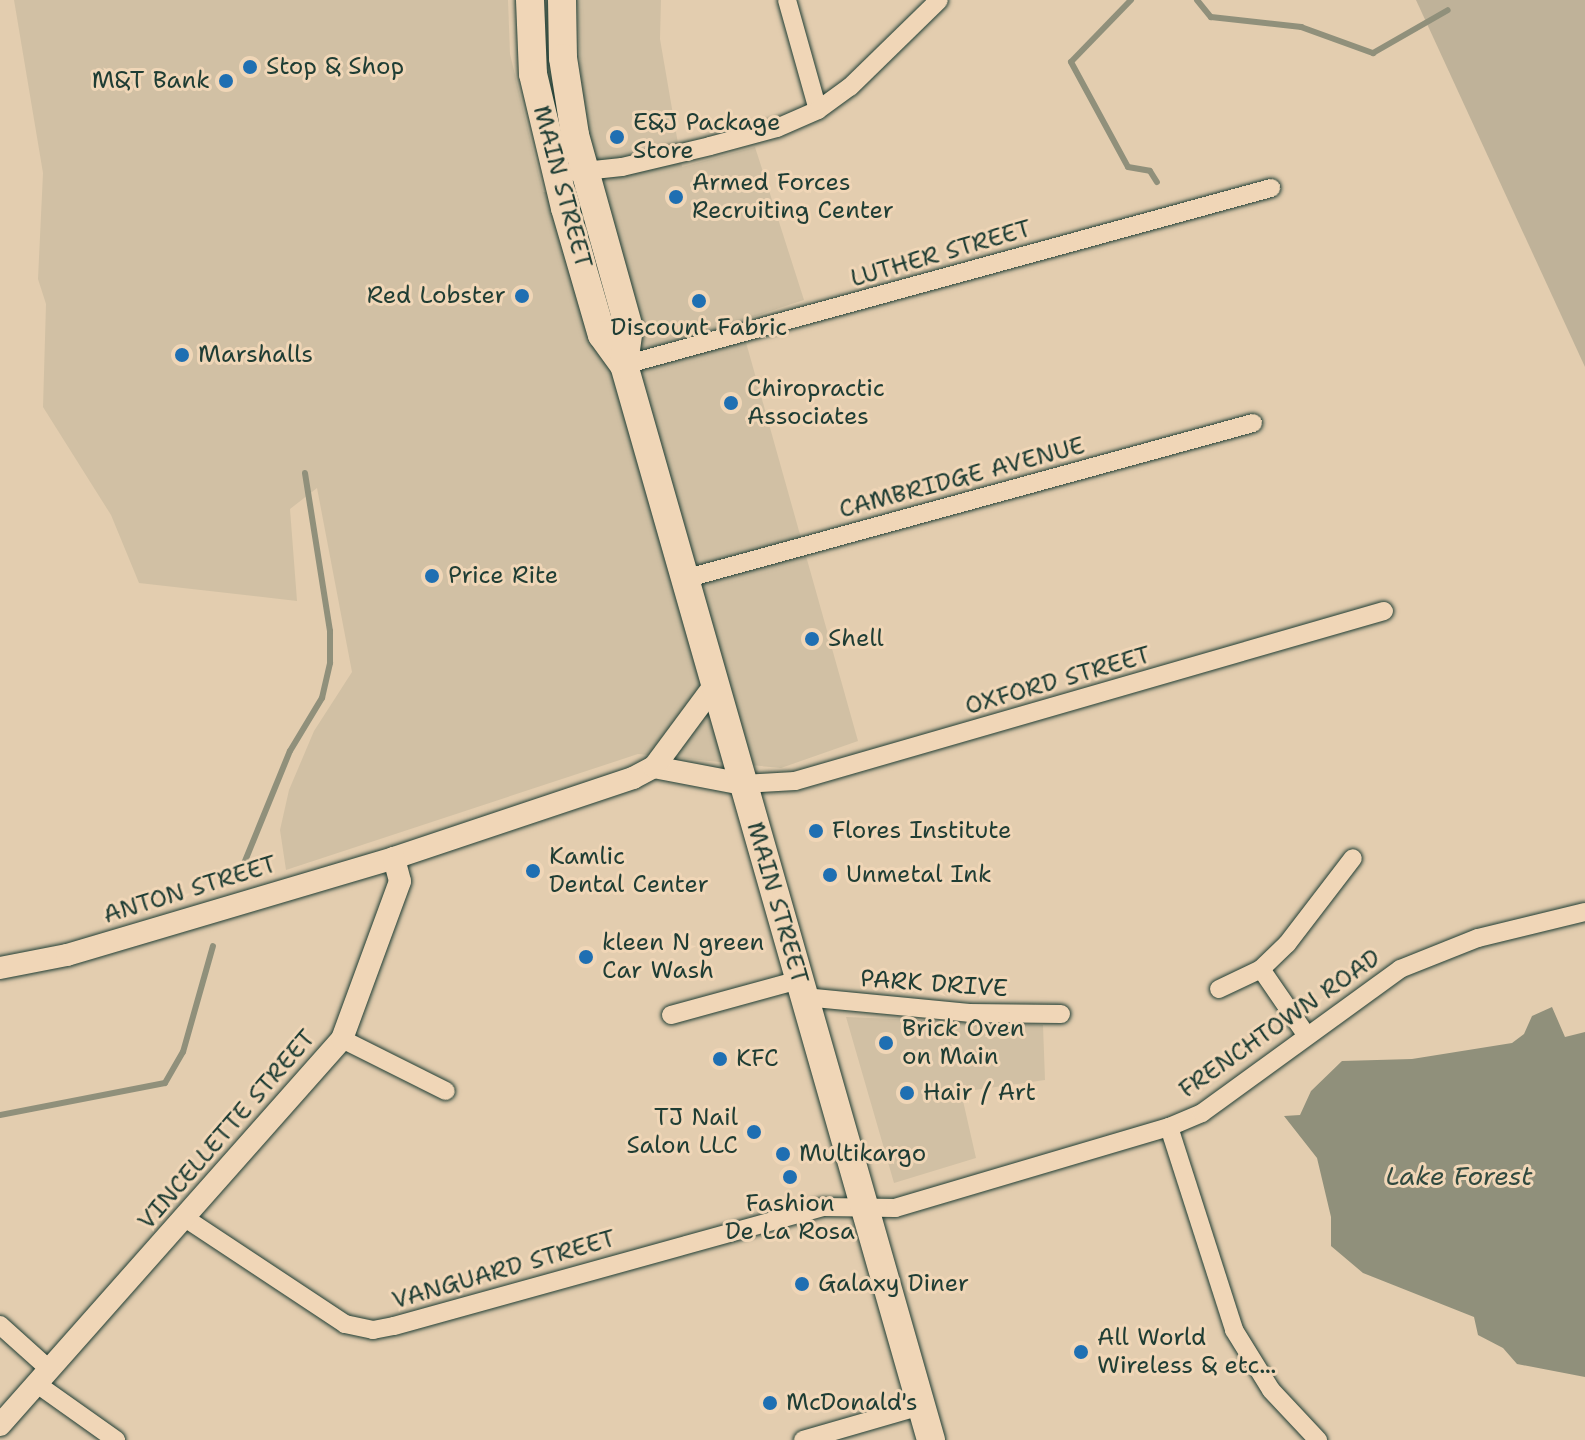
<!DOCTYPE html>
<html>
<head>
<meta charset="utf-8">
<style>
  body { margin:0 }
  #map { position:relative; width:1585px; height:1440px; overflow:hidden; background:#e3cdaf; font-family:"Shantell Sans",sans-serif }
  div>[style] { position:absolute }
  .built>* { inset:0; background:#d1c0a4 }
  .green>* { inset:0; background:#bfb299 }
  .water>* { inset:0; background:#90907b }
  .stream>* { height:6px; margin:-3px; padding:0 3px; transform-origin:3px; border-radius:3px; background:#90907b }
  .roads { filter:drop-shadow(0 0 2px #1f3d34) drop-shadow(0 0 2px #1f3d34) }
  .minor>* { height:18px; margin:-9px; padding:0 9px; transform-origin:9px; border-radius:9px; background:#f0d6b7 }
  .tertiary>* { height:22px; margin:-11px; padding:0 11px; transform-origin:11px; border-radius:11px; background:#f0d6b7 }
  .primary>* { height:28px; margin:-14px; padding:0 14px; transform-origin:14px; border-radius:14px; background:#f0d6b7 }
  .dots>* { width:22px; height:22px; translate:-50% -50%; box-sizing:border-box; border:4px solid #f0d6b7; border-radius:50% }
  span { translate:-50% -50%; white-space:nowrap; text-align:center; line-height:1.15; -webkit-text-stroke:6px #f0d6b7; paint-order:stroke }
  .poi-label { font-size:24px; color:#1f3d34 }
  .left { translate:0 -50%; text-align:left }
  .right { translate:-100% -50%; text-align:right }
  .street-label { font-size:24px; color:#1f3d34 }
  .water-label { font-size:26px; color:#30493f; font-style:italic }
</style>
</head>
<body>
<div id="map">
  <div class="built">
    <i style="clip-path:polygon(14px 0,508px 0,510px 54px,543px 192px,604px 195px,583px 112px,577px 0,661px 0,660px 39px,682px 167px,755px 147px,804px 300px,740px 321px,858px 741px,781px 768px,638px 754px,286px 870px,280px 830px,289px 790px,314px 731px,352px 672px,317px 488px,290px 509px,297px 601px,139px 583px,111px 515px,43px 407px,46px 304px,38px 279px,43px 173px)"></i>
    <i style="clip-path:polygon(846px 1017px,1043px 1025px,1045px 1080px,961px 1092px,976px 1158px,894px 1183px)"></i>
  </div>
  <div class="green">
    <i style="clip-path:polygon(1416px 0,1585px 0,1585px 367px)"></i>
  </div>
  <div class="water">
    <i style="clip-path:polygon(1552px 1007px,1565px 1037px,1585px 1032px,1585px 1377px,1517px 1364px,1503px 1348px,1478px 1335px,1474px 1317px,1363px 1273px,1331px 1246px,1331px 1217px,1317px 1158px,1284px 1116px,1300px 1115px,1311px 1091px,1342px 1061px,1412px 1059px,1512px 1043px,1524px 1034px,1532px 1016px)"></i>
  </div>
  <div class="stream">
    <i style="left:1131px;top:0;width:86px;rotate:134.1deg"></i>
    <i style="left:1071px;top:62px;width:119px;rotate:61.5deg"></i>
    <i style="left:1128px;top:167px;width:22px;rotate:10deg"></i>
    <i style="left:1150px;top:171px;width:13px;rotate:58deg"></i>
    <i style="left:1197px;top:0;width:22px;rotate:51deg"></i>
    <i style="left:1211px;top:17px;width:91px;rotate:6.3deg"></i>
    <i style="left:1301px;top:27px;width:77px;rotate:19.9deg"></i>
    <i style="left:1373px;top:53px;width:86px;rotate:-29.8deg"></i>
    <i style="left:243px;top:866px;width:124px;rotate:-67.8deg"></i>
    <i style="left:290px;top:751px;width:62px;rotate:-58.9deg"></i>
    <i style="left:322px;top:698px;width:36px;rotate:-77deg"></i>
    <i style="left:330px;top:663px;width:32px;rotate:-90deg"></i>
    <i style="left:330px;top:631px;width:160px;rotate:-99deg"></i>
    <i style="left:0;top:1115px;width:168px;rotate:-11deg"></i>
    <i style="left:165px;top:1083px;width:36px;rotate:-60deg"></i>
    <i style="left:183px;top:1052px;width:110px;rotate:-74.2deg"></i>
  </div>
  <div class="roads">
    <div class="minor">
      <i style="left:787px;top:0;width:114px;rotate:74.3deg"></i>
      <i style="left:575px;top:172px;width:47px;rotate:-6.1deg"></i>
      <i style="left:622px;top:167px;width:90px;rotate:-13.4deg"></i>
      <i style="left:710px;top:146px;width:69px;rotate:-15deg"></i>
      <i style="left:777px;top:128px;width:45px;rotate:-23.7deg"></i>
      <i style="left:818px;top:110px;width:39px;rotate:-36deg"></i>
      <i style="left:850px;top:87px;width:124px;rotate:-44.3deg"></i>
      <i style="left:624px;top:365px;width:671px;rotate:-15.3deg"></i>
      <i style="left:684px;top:579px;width:590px;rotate:-15.33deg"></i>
      <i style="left:743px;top:784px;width:52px;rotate:-3.3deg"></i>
      <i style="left:795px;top:781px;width:613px;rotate:-16.1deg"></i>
      <i style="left:1261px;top:969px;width:78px;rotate:55.5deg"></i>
      <i style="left:1219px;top:989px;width:47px;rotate:-25.5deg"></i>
      <i style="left:1261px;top:969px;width:36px;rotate:-44deg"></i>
      <i style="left:1287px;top:944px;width:108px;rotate:-52.5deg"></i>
      <i style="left:804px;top:997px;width:166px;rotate:5.5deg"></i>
      <i style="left:969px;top:1013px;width:92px;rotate:0.6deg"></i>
      <i style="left:671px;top:1015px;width:133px;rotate:-15.3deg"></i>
      <i style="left:342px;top:1039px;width:116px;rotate:26.6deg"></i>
      <i style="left:1169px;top:1127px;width:213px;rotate:72.2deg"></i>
      <i style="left:1234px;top:1330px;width:70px;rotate:58.3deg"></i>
      <i style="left:1271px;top:1390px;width:69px;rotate:46.8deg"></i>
      <i style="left:185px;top:1218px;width:192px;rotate:33.5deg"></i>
      <i style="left:345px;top:1324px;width:29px;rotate:12deg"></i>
      <i style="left:373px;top:1330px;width:21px;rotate:-11deg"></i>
      <i style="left:394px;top:1326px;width:446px;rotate:-15.5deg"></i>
      <i style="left:824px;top:1207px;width:71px;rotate:0.8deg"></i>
      <i style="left:895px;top:1208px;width:286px;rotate:-16.5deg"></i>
      <i style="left:1169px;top:1127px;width:36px;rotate:-23deg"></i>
      <i style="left:1202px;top:1113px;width:245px;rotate:-36deg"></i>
      <i style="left:1400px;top:969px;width:84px;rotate:-21.7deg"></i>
      <i style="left:1478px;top:938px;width:110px;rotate:-13.7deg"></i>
      <i style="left:0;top:1325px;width:66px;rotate:41.9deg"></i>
      <i style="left:37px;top:1384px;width:97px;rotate:35.3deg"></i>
      <i style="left:803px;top:1440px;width:123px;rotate:-16.1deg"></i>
    </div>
    <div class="tertiary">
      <i style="left:654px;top:767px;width:91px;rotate:10.8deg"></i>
      <i style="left:0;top:968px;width:68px;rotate:-11deg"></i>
      <i style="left:67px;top:955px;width:341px;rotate:-16.5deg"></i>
      <i style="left:394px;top:858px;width:252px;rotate:-18.5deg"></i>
      <i style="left:633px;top:778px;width:24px;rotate:-28deg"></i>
      <i style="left:654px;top:767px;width:101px;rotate:-53.5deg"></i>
      <i style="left:0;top:1425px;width:516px;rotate:-48.46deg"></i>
      <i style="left:342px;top:1039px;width:168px;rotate:-69.8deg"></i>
      <i style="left:400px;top:881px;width:24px;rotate:-105deg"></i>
    </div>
    <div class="primary">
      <i style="left:530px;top:0;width:74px;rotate:87.7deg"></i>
      <i style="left:533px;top:74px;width:138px;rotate:76.6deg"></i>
      <i style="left:565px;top:208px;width:132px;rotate:73.8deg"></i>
      <i style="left:602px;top:335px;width:37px;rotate:54deg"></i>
      <i style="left:624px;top:365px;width:1118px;rotate:74.06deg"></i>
      <i style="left:562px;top:0;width:58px;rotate:89deg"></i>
      <i style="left:563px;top:58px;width:78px;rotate:81.1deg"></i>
      <i style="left:575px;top:135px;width:200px;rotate:74.4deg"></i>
      <i style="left:629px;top:328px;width:37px;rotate:98deg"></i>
    </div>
  </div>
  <div class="dots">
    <i style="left:250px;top:67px;background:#1f6fb2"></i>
    <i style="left:226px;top:81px;background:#1f6fb2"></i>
    <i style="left:617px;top:137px;background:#1f6fb2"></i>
    <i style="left:676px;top:197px;background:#1f6fb2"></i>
    <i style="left:522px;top:296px;background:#1f6fb2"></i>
    <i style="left:699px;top:301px;background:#1f6fb2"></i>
    <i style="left:182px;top:355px;background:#1f6fb2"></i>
    <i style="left:731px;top:403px;background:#1f6fb2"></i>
    <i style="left:432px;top:576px;background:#1f6fb2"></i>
    <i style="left:812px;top:639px;background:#1f6fb2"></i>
    <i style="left:816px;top:831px;background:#1f6fb2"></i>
    <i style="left:533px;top:871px;background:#1f6fb2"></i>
    <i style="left:830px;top:875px;background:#1f6fb2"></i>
    <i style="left:586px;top:957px;background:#1f6fb2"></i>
    <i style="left:886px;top:1043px;background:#1f6fb2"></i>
    <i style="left:720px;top:1059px;background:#1f6fb2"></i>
    <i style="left:907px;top:1093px;background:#1f6fb2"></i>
    <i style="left:754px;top:1132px;background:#1f6fb2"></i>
    <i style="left:783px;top:1154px;background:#1f6fb2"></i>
    <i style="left:790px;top:1177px;background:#1f6fb2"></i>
    <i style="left:802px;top:1284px;background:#1f6fb2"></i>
    <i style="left:1081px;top:1352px;background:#1f6fb2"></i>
    <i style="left:770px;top:1403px;background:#1f6fb2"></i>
  </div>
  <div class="poi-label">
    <span class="left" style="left:266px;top:67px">Stop &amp; Shop</span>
    <span class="right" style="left:210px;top:81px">M&amp;T Bank</span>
    <span class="left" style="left:633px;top:137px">E&amp;J Package<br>Store</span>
    <span class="left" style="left:692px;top:197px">Armed Forces<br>Recruiting Center</span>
    <span class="right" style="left:506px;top:296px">Red Lobster</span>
    <span style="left:699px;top:328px">Discount Fabric</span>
    <span class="left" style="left:198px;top:355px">Marshalls</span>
    <span class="left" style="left:747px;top:403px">Chiropractic<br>Associates</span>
    <span class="left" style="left:448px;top:576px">Price Rite</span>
    <span class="left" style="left:828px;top:639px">Shell</span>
    <span class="left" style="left:832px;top:831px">Flores Institute</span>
    <span class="left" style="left:549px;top:871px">Kamlic<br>Dental Center</span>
    <span class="left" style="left:846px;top:875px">Unmetal Ink</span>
    <span class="left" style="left:602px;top:957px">kleen N green<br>Car Wash</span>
    <span class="left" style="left:902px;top:1043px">Brick Oven<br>on Main</span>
    <span class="left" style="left:736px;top:1059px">KFC</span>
    <span class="left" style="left:923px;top:1093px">Hair / Art</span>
    <span class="right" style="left:738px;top:1132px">TJ Nail<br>Salon LLC</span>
    <span class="left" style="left:799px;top:1154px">Multikargo</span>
    <span style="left:790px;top:1218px">Fashion<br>De La Rosa</span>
    <span class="left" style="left:818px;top:1284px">Galaxy Diner</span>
    <span class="left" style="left:1097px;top:1352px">All World<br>Wireless &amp; etc...</span>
    <span class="left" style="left:786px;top:1403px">McDonald's</span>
  </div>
  <div class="street-label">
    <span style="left:562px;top:187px;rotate:75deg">MAIN STREET</span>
    <span style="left:941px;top:254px;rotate:-16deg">LUTHER STREET</span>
    <span style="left:962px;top:478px;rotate:-15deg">CAMBRIDGE AVENUE</span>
    <span style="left:1058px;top:681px;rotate:-16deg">OXFORD STREET</span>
    <span style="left:190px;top:890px;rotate:-17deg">ANTON STREET</span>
    <span style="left:777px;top:903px;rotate:74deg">MAIN STREET</span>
    <span style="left:934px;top:984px;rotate:4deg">PARK DRIVE</span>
    <span style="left:1280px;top:1024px;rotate:-35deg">FRENCHTOWN ROAD</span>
    <span style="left:227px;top:1130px;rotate:-49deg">VINCELLETTE STREET</span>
    <span style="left:504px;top:1270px;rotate:-16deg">VANGUARD STREET</span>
  </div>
  <div class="water-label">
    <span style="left:1459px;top:1176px">Lake Forest</span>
  </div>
</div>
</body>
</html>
